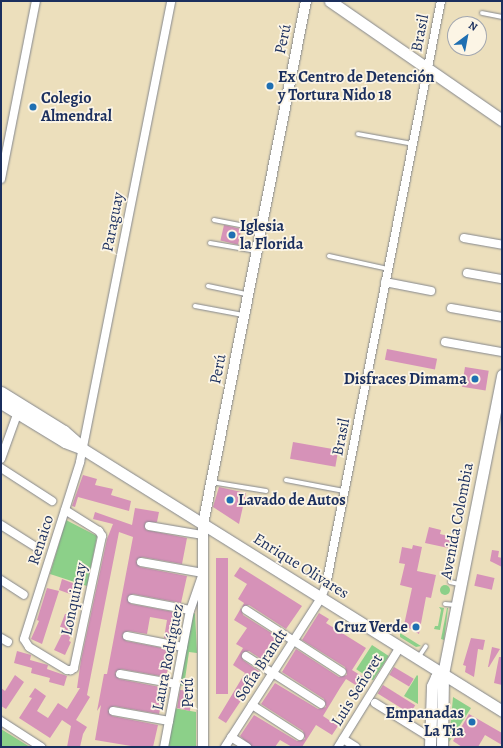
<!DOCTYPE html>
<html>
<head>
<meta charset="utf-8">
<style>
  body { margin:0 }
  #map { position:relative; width:503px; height:748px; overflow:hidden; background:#ecdfbc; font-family:Alegreya,serif }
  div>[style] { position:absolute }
  .green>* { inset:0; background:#8cd089; transform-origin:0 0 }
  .round { border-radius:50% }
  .building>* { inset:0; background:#d692b8; transform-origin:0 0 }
  .roads { filter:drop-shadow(0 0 1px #84878d) drop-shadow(0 0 1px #84878d) }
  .service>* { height:4px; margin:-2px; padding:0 2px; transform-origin:2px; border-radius:2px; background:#fff }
  .minor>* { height:8px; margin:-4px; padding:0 4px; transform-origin:4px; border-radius:4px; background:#fff }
  .tertiary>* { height:10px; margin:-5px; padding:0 5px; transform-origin:5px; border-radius:5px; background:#fff }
  .secondary>* { height:11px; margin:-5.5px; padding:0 5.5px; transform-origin:5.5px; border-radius:5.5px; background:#fff }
  .dots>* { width:11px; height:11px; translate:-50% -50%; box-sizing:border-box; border:2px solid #fcf5e5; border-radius:50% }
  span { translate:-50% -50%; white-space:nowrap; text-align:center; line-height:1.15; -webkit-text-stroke:3.5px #fcf5e5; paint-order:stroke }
  .street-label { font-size:16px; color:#1b2f5e }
  .poi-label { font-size:16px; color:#1b2f5e; font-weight:700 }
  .left { translate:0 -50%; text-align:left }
  .right { translate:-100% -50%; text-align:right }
  .frame { position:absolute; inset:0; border:2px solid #1b2f5e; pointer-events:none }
  .north { position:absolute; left:447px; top:16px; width:40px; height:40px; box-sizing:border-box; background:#fcf5e5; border:1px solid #a2a6af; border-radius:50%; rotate:32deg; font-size:11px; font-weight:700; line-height:16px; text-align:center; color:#1b2f5e }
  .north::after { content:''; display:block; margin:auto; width:14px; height:18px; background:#1f6fb2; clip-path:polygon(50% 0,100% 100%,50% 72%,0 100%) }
</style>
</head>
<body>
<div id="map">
  <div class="green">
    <i style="clip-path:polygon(66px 520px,97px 536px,87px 586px,50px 574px)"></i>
    <i class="round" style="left:440px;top:585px;width:10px;height:10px"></i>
    <i style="clip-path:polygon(439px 607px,444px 608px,440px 630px,434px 629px,435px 626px,438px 626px,441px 610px)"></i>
    <i style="clip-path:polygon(448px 608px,444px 640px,441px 639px,447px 608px)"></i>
    <i style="clip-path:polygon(195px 613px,197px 653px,189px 652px,184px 686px,178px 685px,192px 615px)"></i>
    <i style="clip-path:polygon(400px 633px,421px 646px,416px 647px,400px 637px)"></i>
    <i style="left:372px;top:645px;width:20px;height:29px;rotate:33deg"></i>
    <i style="clip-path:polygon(417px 675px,418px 676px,418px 704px,404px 696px)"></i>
    <i style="clip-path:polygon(453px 697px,471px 708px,449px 742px)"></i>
    <i style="clip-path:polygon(174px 708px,196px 712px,196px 747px,167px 747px)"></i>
    <i style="clip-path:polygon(1px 729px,30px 747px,1px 747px)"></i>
  </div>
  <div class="building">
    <i style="left:224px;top:225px;width:18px;height:16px;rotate:13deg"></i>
    <i style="left:387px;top:349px;width:51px;height:11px;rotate:11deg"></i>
    <i style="left:465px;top:367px;width:24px;height:20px;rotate:9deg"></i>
    <i style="left:293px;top:442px;width:46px;height:17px;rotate:10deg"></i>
    <i style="clip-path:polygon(83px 475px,97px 479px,95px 485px,113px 489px,111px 495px,131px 501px,129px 511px,78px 497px,75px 507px,72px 506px)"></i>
    <i style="clip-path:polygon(219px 487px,246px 493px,239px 524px,213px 507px)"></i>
    <i style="clip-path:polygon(135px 508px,159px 512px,157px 522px,145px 523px,146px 530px,187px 538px,182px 564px,142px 557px,136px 561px,140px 567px,187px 576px,181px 603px,133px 594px,127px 598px,131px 604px,179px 613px,172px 639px,164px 638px,167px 620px,150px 617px,147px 634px,128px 631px,122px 635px,126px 641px,172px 650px,166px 677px,121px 669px,115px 673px,119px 679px,165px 688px,159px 714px,114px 706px,108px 710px,112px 716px,158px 725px,153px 747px,137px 747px,95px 740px,101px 705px,97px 711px,101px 690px,104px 674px,107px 674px,133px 537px,119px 532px,87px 695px,90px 697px,76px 720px,87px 727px,83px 734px,80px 747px,67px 747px,71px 726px,62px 720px,50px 738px,19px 718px,32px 698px,29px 697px,35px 688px,46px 696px,37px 711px,48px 718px,58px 703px,67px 709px,80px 688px,77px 688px,81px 660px,107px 539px,113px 524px,93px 519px,95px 512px,132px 525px)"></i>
    <i style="clip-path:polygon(429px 527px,441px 530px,440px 534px,456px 538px,453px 549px,425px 543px)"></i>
    <i style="clip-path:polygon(413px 545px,422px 547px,417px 571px,436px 575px,431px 598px,426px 597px,419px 634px,404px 625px,412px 588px,400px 585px,405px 564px,399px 563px,402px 547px,412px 549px)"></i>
    <i style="clip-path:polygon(492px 550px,499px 551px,498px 557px,502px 558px,502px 567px,490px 561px)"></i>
    <i style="left:216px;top:558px;width:12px;height:136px"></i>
    <i style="clip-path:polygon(240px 567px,302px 606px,286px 629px,249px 605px,242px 607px,244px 603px,238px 599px,247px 584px,234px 576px)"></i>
    <i style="left:477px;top:574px;width:18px;height:12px;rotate:13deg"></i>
    <i style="clip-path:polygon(62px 579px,75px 584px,73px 595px,59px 590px)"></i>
    <i style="clip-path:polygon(47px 588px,59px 591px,42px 644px,31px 639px,39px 621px,37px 620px)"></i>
    <i style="clip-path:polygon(241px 608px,243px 615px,281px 639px,267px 663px,249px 651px,242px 653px,243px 660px,260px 672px,226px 723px,218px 718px,245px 673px,233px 665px,243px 648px,236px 644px,247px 628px,234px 620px)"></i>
    <i style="clip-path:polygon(319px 613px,329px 619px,326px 623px,366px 648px,352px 670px,368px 680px,362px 689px,346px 679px,340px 688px,323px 716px,338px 726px,332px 735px,316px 725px,302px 747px,292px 747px,280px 740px,275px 747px,252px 747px,240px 736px,254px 715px,297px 741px,305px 739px,303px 731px,261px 704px,275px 683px,318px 709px,326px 707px,324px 699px,282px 672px,296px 649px,339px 677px,347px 675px,345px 667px,302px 640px)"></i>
    <i style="clip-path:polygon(65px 614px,77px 617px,69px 641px,71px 642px,65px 655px,54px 650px,65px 628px,60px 627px)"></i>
    <i style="clip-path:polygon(471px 638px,485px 640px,483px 650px,478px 649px,474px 677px,465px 672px,466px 666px,463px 665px)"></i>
    <i style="clip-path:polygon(492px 647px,500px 649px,489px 667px,488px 667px)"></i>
    <i style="clip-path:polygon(17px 651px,31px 655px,30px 660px,48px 665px,47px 669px,67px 676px,64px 686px,49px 682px,50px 678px,31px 673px,32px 668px,14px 663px)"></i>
    <i style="clip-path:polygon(499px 657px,502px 657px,502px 685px,494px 683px)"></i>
    <i style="left:394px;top:667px;width:23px;height:9px;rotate:31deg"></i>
    <i style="clip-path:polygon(15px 675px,24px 682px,6px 709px,1px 706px,1px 688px,5px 691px)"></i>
    <i style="left:383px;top:685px;width:38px;height:10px;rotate:32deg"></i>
    <i style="clip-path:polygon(180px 690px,192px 691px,190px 711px,177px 708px)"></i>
    <i style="clip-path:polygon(469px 714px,502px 733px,502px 745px,485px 735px,478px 747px,462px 747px,453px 741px)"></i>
  </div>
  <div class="roads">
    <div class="service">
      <i style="left:482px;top:13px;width:20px;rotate:11deg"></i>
      <i style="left:358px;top:134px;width:56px;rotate:10.3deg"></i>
      <i style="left:214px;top:220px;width:47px;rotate:11.1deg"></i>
      <i style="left:210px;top:243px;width:47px;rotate:9.9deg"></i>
      <i style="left:329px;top:256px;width:60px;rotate:12.4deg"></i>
      <i style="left:208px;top:286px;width:40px;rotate:12deg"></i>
      <i style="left:195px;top:306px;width:49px;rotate:10.6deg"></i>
      <i style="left:286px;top:480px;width:59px;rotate:10.7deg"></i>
      <i style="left:211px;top:482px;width:56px;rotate:9.3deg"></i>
      <i style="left:450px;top:582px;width:9px;rotate:13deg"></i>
      <i style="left:445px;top:604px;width:11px;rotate:5deg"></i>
      <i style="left:418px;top:658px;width:14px;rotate:-56deg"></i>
    </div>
    <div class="minor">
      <i style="left:1px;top:179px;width:181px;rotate:-78.9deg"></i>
      <i style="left:464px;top:238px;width:39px;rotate:10deg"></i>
      <i style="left:467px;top:273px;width:36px;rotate:10deg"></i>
      <i style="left:385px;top:282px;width:47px;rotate:11.1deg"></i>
      <i style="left:451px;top:308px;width:52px;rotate:10deg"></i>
      <i style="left:445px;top:342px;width:58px;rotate:10deg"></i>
      <i style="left:1px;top:459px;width:53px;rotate:-70.2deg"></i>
      <i style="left:1px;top:468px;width:61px;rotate:32.9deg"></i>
      <i style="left:65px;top:510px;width:40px;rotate:32deg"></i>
      <i style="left:99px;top:531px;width:6px;rotate:59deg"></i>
      <i style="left:102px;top:536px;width:135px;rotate:102deg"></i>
      <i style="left:74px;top:668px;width:4px;rotate:146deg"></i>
      <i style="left:71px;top:670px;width:4px;rotate:180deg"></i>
      <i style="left:67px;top:670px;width:44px;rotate:-148.8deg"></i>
      <i style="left:29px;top:647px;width:9px;rotate:-122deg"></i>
      <i style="left:24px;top:639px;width:186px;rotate:-72.4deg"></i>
      <i style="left:80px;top:462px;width:470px;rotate:-78.8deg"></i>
      <i style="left:1px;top:525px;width:41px;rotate:32.2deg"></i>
      <i style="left:149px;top:526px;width:55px;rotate:9.5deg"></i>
      <i style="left:141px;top:562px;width:63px;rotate:10.1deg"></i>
      <i style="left:203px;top:573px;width:39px;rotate:109deg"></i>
      <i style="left:190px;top:610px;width:139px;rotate:100.7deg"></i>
      <i style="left:1px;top:580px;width:27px;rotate:33deg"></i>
      <i style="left:132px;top:599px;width:59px;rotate:10.7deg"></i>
      <i style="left:246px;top:610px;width:114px;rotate:32.9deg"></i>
      <i style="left:127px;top:636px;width:57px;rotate:11.1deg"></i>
      <i style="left:1px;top:638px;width:8px;rotate:30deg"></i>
      <i style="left:246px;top:656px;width:89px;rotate:32.6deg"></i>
      <i style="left:120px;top:674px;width:57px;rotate:10.1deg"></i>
      <i style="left:375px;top:703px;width:66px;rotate:32deg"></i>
      <i style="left:252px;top:705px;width:57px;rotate:32.9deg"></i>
      <i style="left:113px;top:711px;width:57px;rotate:10.1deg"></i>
      <i style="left:1px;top:721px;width:48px;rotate:33deg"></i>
      <i style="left:231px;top:737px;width:19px;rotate:32deg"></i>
      <i style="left:343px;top:739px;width:15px;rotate:32deg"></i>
      <i style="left:225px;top:747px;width:177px;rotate:-57.2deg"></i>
      <i style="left:321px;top:598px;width:14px;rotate:-69deg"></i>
      <i style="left:326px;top:585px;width:595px;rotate:-78.86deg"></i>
      <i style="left:338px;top:747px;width:118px;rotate:-58.2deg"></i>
    </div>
    <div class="tertiary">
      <i style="left:203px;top:747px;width:223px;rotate:-90deg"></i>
      <i style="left:203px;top:524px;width:533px;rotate:-78.86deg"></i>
    </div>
    <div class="secondary">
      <i style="left:330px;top:1px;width:209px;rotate:34.7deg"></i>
      <i style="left:1px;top:392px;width:74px;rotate:31.8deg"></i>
      <i style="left:64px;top:431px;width:21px;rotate:41deg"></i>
      <i style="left:1px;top:403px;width:75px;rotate:31.4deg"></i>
      <i style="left:65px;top:442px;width:19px;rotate:21deg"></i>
      <i style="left:83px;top:449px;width:494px;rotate:32deg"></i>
      <i style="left:430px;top:747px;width:61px;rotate:-88.1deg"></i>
      <i style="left:432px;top:686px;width:10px;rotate:-66deg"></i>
      <i style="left:436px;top:677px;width:8px;rotate:-23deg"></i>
      <i style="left:442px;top:747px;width:73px;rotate:-89.2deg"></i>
      <i style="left:443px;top:674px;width:305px;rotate:-78.8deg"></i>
    </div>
  </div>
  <div class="dots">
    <i style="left:270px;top:86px;background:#1f6fb2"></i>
    <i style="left:33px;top:107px;background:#1f6fb2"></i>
    <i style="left:232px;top:235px;background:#1f6fb2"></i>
    <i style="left:475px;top:379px;background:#1f6fb2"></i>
    <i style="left:230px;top:500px;background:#1f6fb2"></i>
    <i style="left:416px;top:627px;background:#1f6fb2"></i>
    <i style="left:472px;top:722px;background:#1f6fb2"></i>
  </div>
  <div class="street-label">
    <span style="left:420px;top:33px;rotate:-79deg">Brasil</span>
    <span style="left:283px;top:39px;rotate:-78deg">Perú</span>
    <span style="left:113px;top:222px;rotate:-79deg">Paraguay</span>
    <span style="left:218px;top:369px;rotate:-79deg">Perú</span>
    <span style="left:341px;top:437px;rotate:-79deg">Brasil</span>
    <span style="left:457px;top:521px;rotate:-79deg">Avenida Colombia</span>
    <span style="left:41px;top:540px;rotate:-72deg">Renaico</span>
    <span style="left:301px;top:566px;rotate:32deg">Enrique Olivares</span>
    <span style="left:74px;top:599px;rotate:-78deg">Lonquimay</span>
    <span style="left:168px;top:657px;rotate:-79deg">Laura Rodríguez</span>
    <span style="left:261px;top:665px;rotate:-57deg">Sofía Brandt</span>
    <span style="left:357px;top:690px;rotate:-58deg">Luis Señoret</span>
    <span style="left:188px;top:693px;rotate:-90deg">Perú</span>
  </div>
  <div class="poi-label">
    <span class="left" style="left:278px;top:86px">Ex Centro de Detención<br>y Tortura Nido 18</span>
    <span class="left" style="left:41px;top:107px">Colegio<br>Almendral</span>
    <span class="left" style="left:240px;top:235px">Iglesia<br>la Florida</span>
    <span class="right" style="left:467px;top:379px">Disfraces Dimama</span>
    <span class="left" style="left:238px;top:500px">Lavado de Autos</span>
    <span class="right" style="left:408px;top:627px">Cruz Verde</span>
    <span class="right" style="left:464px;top:722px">Empanadas<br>La Tia</span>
  </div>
  <div class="frame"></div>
  <div class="north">N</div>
</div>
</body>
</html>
